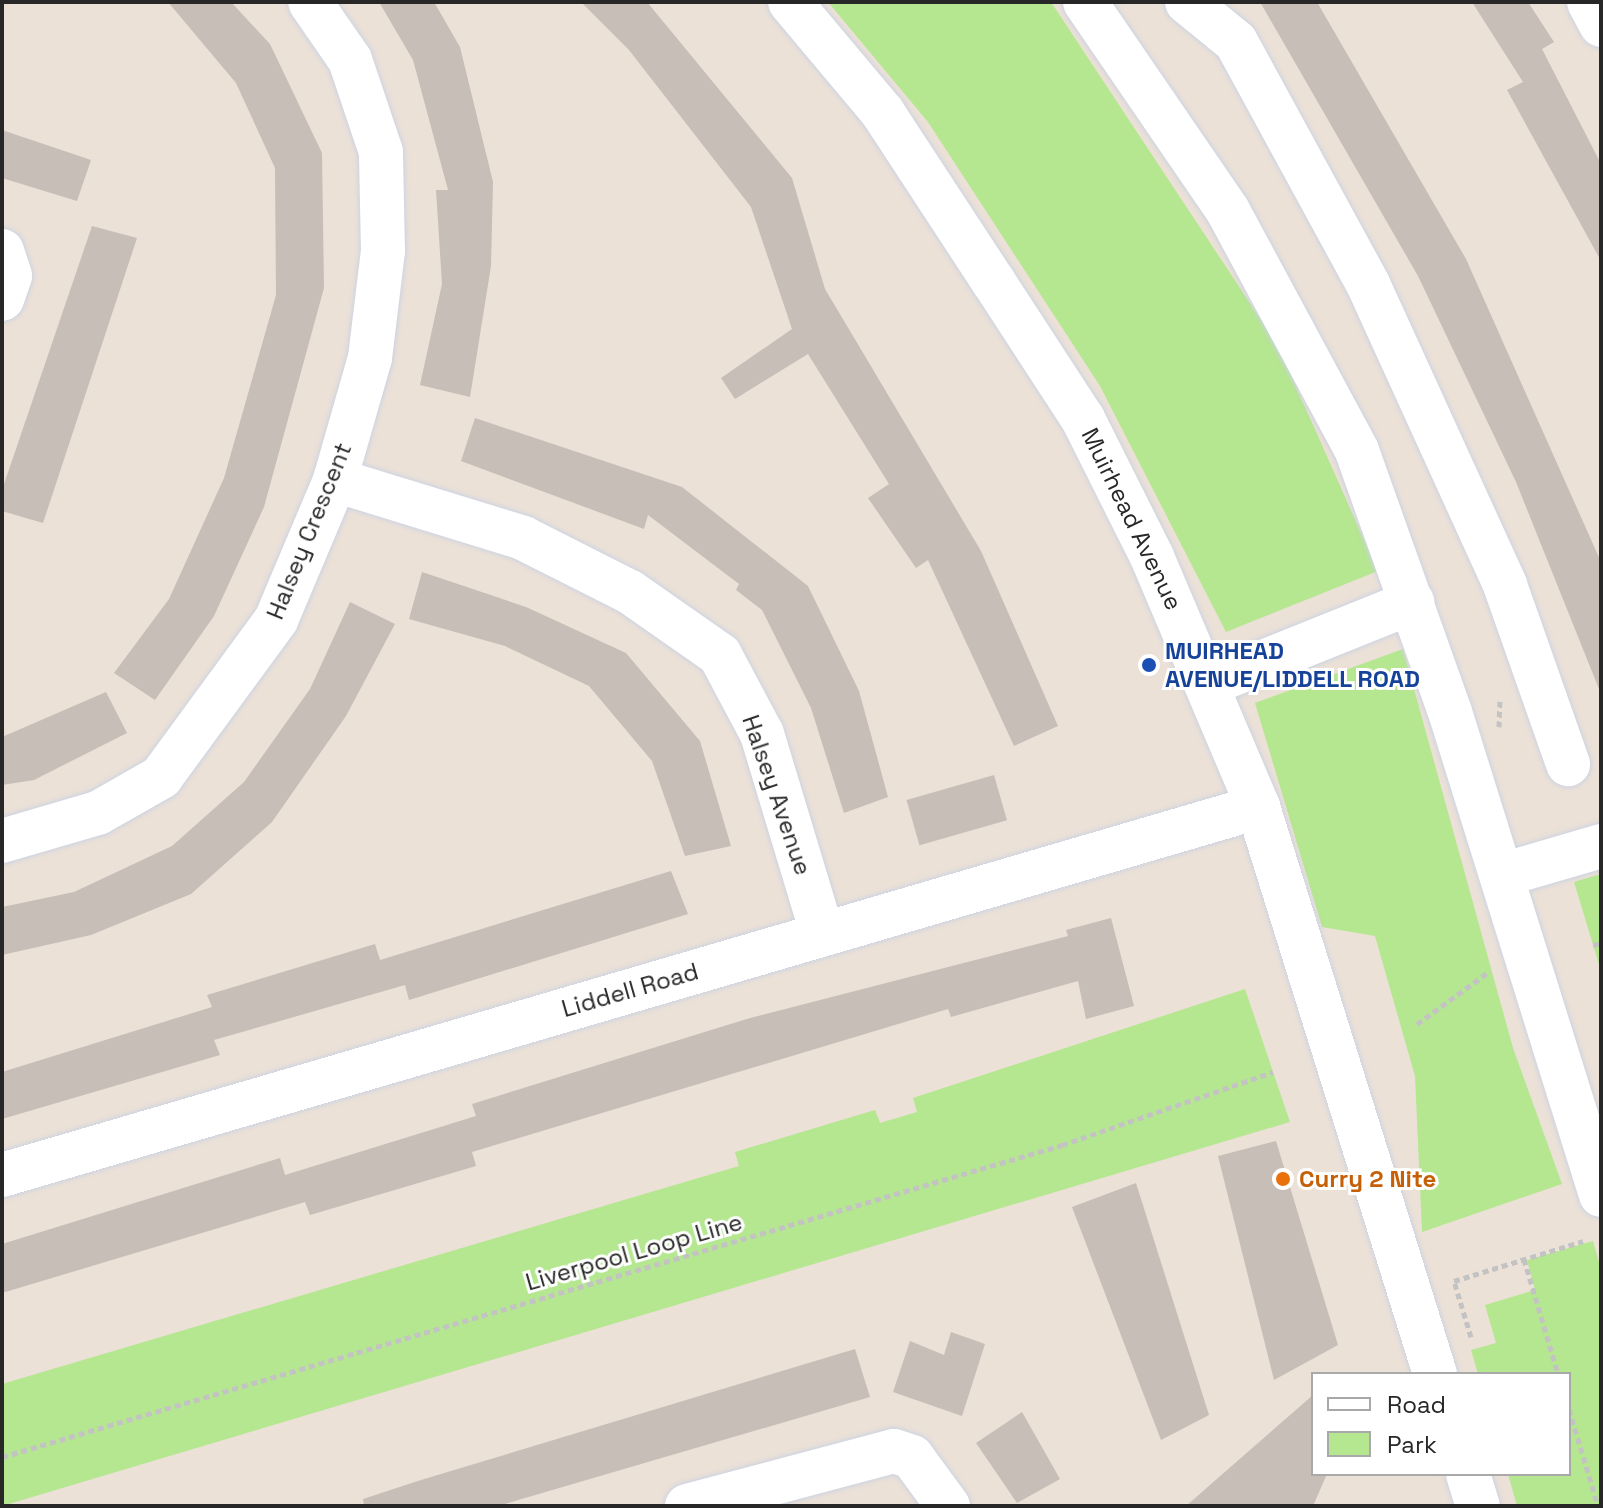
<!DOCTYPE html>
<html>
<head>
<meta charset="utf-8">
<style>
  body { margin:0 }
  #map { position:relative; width:1603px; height:1508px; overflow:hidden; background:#ebe1d7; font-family:"Space Grotesk",sans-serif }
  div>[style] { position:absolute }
  .green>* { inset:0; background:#b5e690 }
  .building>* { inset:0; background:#c6beb7; transform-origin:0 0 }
  .path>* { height:5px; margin-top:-2.5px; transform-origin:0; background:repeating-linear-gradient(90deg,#c3c3c3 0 6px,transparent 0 10px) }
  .roads { filter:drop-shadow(0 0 2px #cdd3e2) drop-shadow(0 0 2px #cdd3e2) }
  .minor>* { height:44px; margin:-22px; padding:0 22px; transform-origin:22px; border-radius:22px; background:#fff }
  .dots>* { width:22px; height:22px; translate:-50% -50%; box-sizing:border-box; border:4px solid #fff; border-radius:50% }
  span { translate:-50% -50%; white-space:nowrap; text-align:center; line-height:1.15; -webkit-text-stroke:6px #fff; paint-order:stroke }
  .street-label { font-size:24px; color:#272727 }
  .transit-label { font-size:24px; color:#164399; font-weight:700 }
  .left { translate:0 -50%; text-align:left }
  .food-label { font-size:24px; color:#c56008; font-weight:700 }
  .frame { position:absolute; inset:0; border:4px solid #272727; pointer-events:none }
  .legend { position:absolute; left:1311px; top:1372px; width:260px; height:104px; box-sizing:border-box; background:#fff; border:2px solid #a9a9a9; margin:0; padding:10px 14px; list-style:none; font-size:24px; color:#272727 }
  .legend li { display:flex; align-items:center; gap:16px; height:40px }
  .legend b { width:40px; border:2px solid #a9a9a9 }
</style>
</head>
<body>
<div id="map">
  <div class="green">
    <i style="clip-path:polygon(828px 2px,1051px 2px,1277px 344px,1378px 571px,1226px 632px,1100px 386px,928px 122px)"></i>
    <i style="clip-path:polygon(1403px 649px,1513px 1048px,1562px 1184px,1422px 1232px,1415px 1076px,1375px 936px,1322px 927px,1255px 703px)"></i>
    <i style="clip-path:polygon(1601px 874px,1601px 971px,1574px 882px)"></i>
    <i style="clip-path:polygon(1245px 989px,1290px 1122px,2px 1506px,2px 1384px,739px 1166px,735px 1152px,875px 1110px,880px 1123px,917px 1112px,913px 1098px)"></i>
    <i style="clip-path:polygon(1593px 1241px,1601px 1269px,1601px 1506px,1517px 1506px,1508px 1474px,1569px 1474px,1569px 1374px,1478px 1374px,1471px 1350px,1496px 1343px,1485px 1305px,1535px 1290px,1527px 1260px)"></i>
  </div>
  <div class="building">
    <i style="clip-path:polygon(168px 2px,231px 2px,270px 44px,322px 153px,324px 288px,264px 507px,214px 616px,155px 700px,114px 673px,169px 599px,224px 478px,276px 295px,275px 168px,236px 83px)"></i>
    <i style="clip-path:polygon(379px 2px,434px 2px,460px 47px,493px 182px,491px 266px,470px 397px,420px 385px,442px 284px,436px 190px,448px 190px,413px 60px)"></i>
    <i style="clip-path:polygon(581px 2px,647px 2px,792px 178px,825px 289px,981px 551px,1058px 726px,1014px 746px,928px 560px,916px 568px,868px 498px,889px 484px,808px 354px,735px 399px,721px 378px,792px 329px,751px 207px,629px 50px)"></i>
    <i style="clip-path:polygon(1260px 2px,1317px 2px,1466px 259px,1601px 562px,1601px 694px,1516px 482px,1418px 276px)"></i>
    <i style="clip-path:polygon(1472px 2px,1528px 2px,1554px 42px,1542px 49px,1601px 164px,1601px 261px,1507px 90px,1523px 82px)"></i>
    <i style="clip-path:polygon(2px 130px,91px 160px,77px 201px,2px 178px)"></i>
    <i style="clip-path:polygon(92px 226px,137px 238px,43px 523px,2px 511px,2px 490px)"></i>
    <i style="clip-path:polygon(475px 418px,682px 487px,808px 586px,859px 691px,888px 797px,844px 813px,811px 708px,762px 610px,736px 590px,739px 584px,648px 515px,644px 529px,461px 461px)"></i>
    <i style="clip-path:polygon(422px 572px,526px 607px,626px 653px,700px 741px,731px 846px,685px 856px,652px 761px,589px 686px,505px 646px,409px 619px)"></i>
    <i style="clip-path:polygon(350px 602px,395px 624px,346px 716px,272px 822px,191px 894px,91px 935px,2px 955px,2px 907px,74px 892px,172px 846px,244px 782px,310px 689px)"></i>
    <i style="clip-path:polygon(106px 692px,127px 733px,34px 780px,2px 785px,2px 737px)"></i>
    <i style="left:994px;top:775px;width:47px;height:91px;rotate:74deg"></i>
    <i style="clip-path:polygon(671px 871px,688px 914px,409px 1000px,405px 985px,214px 1040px,220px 1055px,2px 1119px,2px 1072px,212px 1007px,207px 995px,375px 944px,380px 960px)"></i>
    <i style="clip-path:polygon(1111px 918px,1134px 1006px,1086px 1019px,1078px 981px,951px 1017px,948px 1009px,472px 1152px,476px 1166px,310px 1215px,305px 1202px,2px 1293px,2px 1244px,280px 1158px,285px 1175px,476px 1116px,472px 1104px,750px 1018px,1068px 936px,1066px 930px)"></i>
    <i style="clip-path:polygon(1276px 1141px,1338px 1345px,1274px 1380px,1218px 1156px)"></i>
    <i style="clip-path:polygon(1136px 1183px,1209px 1415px,1161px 1440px,1072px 1207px)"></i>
    <i style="clip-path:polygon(951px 1332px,985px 1344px,962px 1416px,893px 1392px,910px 1341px,944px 1355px)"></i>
    <i style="clip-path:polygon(855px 1349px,870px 1397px,498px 1506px,364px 1506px,363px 1499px,421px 1480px)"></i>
    <i style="clip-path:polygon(1313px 1395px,1313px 1474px,1327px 1474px,1313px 1506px,1186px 1506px)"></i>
    <i style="clip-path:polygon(1022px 1412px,1060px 1479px,1017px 1503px,976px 1443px)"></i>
  </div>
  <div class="path">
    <i style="left:1499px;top:727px;width:26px;rotate:-88deg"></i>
    <i style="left:1593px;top:945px;width:8px;rotate:-14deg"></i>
    <i style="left:1417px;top:1024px;width:90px;rotate:-36deg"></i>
    <i style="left:1524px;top:1259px;width:120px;rotate:73.5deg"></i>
    <i style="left:1471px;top:1337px;width:59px;rotate:-106.9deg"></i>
    <i style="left:1454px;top:1281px;width:135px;rotate:-17.2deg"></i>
    <i style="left:1569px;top:1409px;width:101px;rotate:73.4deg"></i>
    <i style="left:2px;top:1457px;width:1105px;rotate:-16.4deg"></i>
    <i style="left:1062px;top:1145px;width:223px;rotate:-19.1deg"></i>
  </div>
  <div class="roads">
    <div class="minor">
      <i style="left:790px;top:2px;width:145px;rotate:50deg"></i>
      <i style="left:883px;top:113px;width:201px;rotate:56.8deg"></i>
      <i style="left:993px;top:281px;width:165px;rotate:56.9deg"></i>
      <i style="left:1083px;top:419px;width:154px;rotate:63.4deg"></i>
      <i style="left:1152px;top:557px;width:272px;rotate:67deg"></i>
      <i style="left:1258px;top:807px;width:594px;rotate:72.66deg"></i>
      <i style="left:1085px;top:2px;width:253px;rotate:55.6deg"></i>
      <i style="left:1228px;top:211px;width:272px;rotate:61.7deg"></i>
      <i style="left:1357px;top:451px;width:277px;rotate:70.4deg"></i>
      <i style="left:1450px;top:712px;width:506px;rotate:72.64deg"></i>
      <i style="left:1187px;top:2px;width:63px;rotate:39.2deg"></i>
      <i style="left:1236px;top:42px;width:276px;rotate:61.4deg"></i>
      <i style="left:1368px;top:284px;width:331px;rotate:65.5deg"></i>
      <i style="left:1505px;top:585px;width:190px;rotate:70.6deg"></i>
      <i style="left:1589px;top:2px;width:26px;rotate:62deg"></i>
      <i style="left:2px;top:251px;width:26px;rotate:72deg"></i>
      <i style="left:10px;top:276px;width:24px;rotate:109deg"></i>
      <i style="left:335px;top:480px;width:197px;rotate:17.1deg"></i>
      <i style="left:523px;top:538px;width:120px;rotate:26.8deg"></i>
      <i style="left:630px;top:592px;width:110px;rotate:35deg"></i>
      <i style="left:720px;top:655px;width:89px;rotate:62deg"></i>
      <i style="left:762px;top:734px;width:208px;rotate:73.2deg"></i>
      <i style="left:1211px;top:683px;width:217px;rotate:-21.9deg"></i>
      <i style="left:2px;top:841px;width:100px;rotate:-16.3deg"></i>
      <i style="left:98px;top:813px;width:73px;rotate:-29.7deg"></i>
      <i style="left:161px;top:777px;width:195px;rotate:-53.8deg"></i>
      <i style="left:276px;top:620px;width:152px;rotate:-67.1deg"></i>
      <i style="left:335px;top:480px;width:127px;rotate:-74deg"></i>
      <i style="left:370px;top:358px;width:108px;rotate:-83.1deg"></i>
      <i style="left:383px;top:251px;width:99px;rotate:-91.2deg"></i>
      <i style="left:381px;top:152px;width:97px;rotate:-108.6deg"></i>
      <i style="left:350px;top:60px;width:70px;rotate:-124.6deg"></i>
      <i style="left:1502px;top:875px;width:103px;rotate:-16.3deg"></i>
      <i style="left:2px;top:1175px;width:1309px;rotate:-16.33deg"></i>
      <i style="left:1468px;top:1474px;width:34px;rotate:73deg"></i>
      <i style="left:687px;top:1506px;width:214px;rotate:-14.9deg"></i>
      <i style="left:894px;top:1451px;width:19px;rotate:18deg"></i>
      <i style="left:912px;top:1457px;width:61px;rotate:53.7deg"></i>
    </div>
  </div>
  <div class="dots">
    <i style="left:1149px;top:665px;background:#1a4fb4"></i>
    <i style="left:1283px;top:1179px;background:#e8710a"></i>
  </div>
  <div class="street-label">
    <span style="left:1132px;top:519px;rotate:64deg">Muirhead Avenue</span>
    <span style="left:309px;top:531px;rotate:-68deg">Halsey Crescent</span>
    <span style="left:777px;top:795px;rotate:71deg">Halsey Avenue</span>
    <span style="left:630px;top:990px;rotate:-16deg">Liddell Road</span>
    <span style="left:634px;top:1252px;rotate:-16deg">Liverpool Loop Line</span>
  </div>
  <div class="transit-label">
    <span class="left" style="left:1165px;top:665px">MUIRHEAD<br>AVENUE/LIDDELL ROAD</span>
  </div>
  <div class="food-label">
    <span class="left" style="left:1299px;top:1179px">Curry 2 Nite</span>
  </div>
  <div class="frame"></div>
  <ul class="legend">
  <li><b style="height:10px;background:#fff"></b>Road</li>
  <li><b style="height:22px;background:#b5e690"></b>Park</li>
  </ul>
</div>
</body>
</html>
